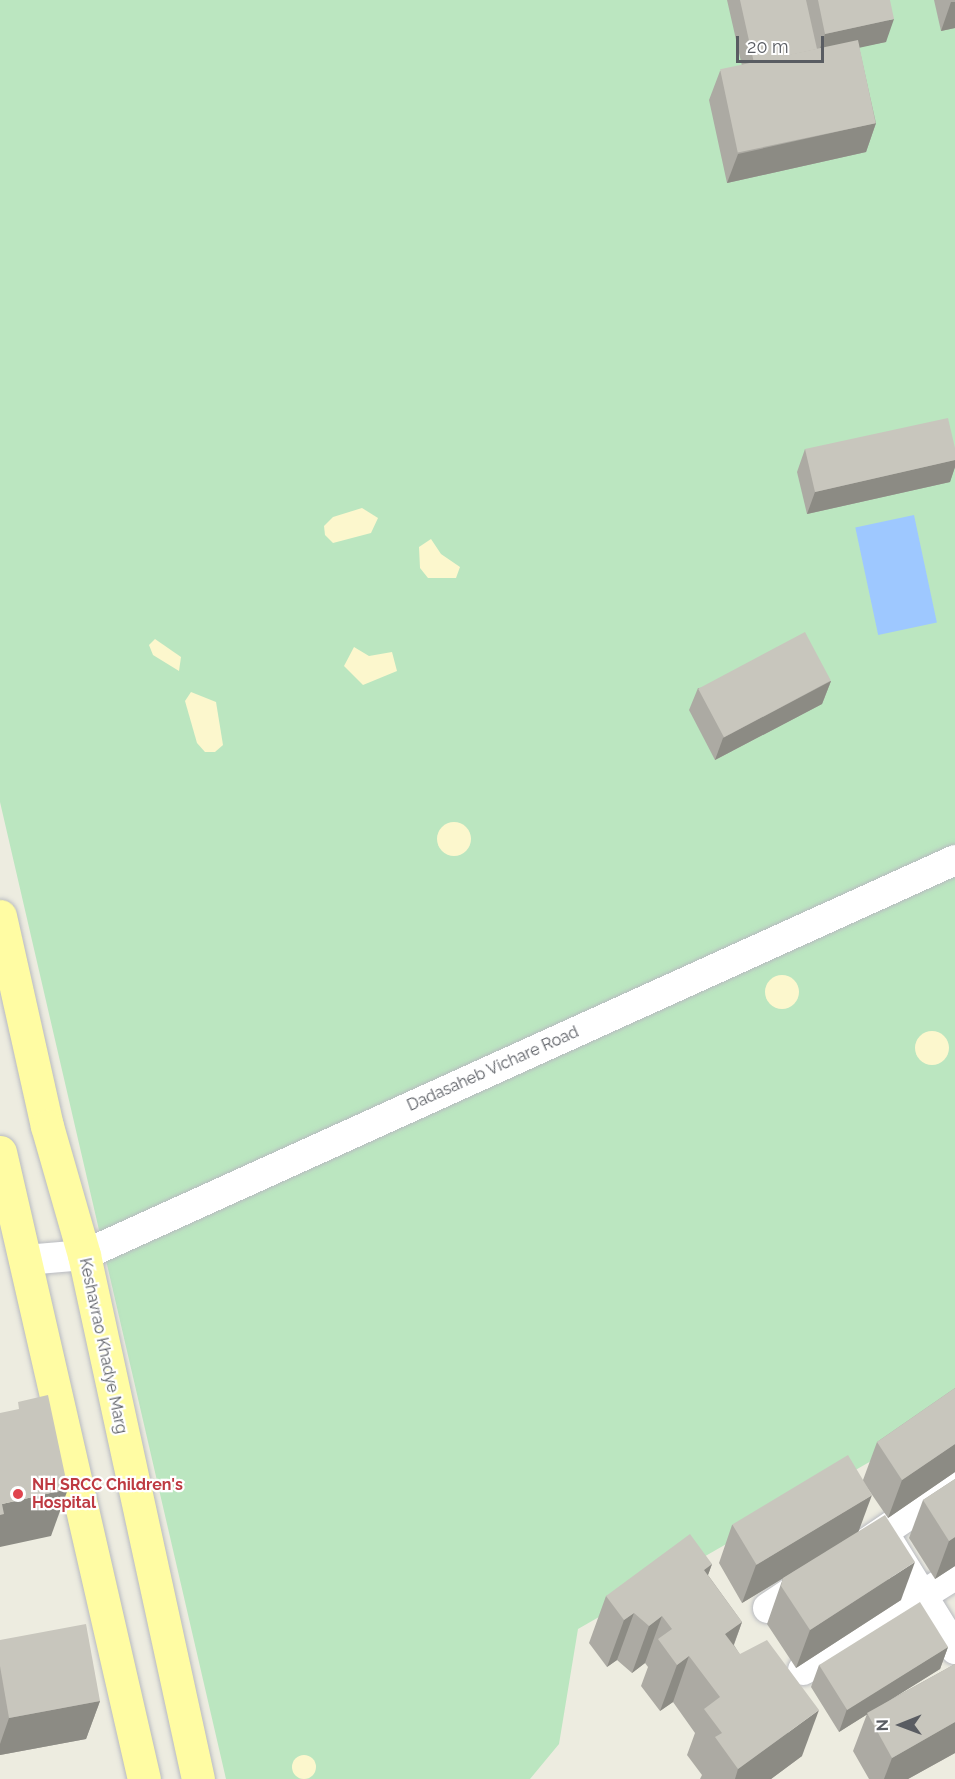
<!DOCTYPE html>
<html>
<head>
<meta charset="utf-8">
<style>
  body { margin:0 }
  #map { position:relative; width:955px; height:1779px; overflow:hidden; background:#edece0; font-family:Raleway,sans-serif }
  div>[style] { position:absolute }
  .green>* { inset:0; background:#bbe6c0 }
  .sand>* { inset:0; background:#fcf7cd }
  .round { border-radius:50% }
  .water>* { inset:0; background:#9ec8ff; transform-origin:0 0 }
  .roads { filter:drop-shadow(0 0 2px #b8bac0) drop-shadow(0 0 2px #b8bac0) }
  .street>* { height:30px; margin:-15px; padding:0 15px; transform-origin:15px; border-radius:15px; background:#fff }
  .primary>* { height:33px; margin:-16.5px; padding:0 16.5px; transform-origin:16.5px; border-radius:16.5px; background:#fffca3 }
  .wall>* { inset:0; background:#acaaa3 }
  .shaded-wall>* { inset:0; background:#8c8b84 }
  .building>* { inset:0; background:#c8c6bd; transform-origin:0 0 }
  .dots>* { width:16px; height:16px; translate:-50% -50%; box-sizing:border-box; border:3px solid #fff; border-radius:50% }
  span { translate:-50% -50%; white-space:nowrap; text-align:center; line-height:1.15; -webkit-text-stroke:4.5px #fff; paint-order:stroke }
  .street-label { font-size:16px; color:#595c62 }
  .health-label { font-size:16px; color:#be3a42; font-weight:700 }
  .left { translate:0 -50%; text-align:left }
  .north { position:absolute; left:871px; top:1695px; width:60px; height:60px; -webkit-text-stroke:4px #fff; paint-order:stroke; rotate:269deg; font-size:16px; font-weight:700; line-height:24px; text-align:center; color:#595c62 }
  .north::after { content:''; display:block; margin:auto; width:21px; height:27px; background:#595c62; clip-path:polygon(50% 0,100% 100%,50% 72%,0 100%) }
  .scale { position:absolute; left:736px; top:36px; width:88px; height:27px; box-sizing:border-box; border:3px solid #595c62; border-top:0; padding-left:8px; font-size:18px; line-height:21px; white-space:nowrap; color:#595c62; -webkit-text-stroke:4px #fff; paint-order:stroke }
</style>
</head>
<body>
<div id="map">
  <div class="green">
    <i style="clip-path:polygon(0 0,955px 0,955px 1413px,578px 1629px,559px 1744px,530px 1779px,226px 1779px,0 802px)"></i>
  </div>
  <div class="sand">
    <i style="clip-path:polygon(362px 508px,378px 518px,371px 533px,333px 543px,325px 535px,324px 526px,333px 517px)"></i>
    <i style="clip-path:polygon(431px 539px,441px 554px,460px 567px,456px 578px,428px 578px,420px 568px,419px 547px)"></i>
    <i style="clip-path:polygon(155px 639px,181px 657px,179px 671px,153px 655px,149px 645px)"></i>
    <i style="clip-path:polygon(354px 647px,369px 656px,392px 652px,397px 671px,363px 685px,344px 666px)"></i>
    <i style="clip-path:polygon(191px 692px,216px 702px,223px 745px,215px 752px,205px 752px,197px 743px,185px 701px)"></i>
    <i class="round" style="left:437px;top:822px;width:34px;height:34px"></i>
    <i class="round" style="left:765px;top:975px;width:34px;height:34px"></i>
    <i class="round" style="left:915px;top:1031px;width:34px;height:34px"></i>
    <i class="round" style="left:292px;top:1755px;width:24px;height:24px"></i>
  </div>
  <div class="water">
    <i style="left:914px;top:515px;width:110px;height:60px;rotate:78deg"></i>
  </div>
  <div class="roads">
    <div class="street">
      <i style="left:26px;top:1260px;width:58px;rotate:-4.9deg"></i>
      <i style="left:84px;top:1255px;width:956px;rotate:-24.39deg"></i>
      <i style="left:889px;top:1542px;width:126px;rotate:58.3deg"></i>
      <i style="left:858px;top:1549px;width:117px;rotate:-34.2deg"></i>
      <i style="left:768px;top:1608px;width:48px;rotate:-34deg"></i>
      <i style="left:803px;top:1670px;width:179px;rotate:-32deg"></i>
    </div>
    <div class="primary">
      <i style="left:0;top:916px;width:215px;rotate:77.4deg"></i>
      <i style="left:47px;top:1126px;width:134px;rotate:74deg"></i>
      <i style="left:84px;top:1255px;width:536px;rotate:77.73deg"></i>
      <i style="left:0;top:1152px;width:643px;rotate:77.07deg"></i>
    </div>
  </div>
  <div class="wall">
    <i style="clip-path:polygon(727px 0,890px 0,886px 42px,859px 47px,876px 123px,866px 152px,727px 183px,709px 100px,720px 71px,742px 66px)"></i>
    <i style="clip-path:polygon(934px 0,955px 0,955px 28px,941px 31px)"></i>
    <i style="clip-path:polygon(955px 448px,955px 467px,950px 482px,807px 514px,797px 472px,805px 449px)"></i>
    <i style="clip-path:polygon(831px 681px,822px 704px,715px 760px,689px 710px,698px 688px)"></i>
    <i style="clip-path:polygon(955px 1388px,955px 1472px,888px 1518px,866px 1486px,858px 1531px,901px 1600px,796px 1668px,767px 1624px,783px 1578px,816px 1558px,742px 1603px,719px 1563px,732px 1525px,863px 1480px,877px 1442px)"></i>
    <i style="clip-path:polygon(955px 1479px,955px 1566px,935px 1579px,909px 1538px,923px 1500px)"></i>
    <i style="clip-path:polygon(712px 1564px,708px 1575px,742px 1622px,734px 1645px,802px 1756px,771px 1779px,700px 1779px,702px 1775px,687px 1755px,695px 1733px,673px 1702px,660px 1711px,641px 1686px,648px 1667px,645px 1663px,632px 1673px,617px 1660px,607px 1667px,589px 1643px,606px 1596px)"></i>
    <i style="clip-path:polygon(0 1640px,100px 1701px,86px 1739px,0 1755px)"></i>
    <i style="clip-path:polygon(948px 1647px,940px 1669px,888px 1701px,955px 1664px,955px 1753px,908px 1779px,869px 1779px,853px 1751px,867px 1714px,839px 1732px,811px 1687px,819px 1665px)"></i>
  </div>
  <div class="shaded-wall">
    <i style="clip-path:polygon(951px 2px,955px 2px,955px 28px,941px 31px)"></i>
    <i style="clip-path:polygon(894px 19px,886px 42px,817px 57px,825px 34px)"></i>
    <i style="clip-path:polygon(876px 123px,866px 152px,727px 183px,738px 154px)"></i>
    <i style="clip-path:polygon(955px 460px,955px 467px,950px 482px,807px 514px,815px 492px)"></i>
    <i style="clip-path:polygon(831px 681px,822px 704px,715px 760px,723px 738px)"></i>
    <i style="clip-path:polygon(955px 1444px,955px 1472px,888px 1518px,902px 1480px)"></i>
    <i style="clip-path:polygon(68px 1489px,51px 1536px,0 1547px,0 1509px,2px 1504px)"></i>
    <i style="clip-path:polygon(872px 1495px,858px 1533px,742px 1603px,756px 1565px)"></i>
    <i style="clip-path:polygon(955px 1537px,955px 1566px,935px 1579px,949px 1541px)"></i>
    <i style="clip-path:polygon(915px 1562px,901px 1600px,796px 1668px,810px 1630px)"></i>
    <i style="clip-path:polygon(712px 1564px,695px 1610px,704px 1570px)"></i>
    <i style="clip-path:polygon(634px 1613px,617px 1660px,607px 1667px,624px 1620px)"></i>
    <i style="clip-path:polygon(662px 1616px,645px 1663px,632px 1673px,649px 1626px)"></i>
    <i style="clip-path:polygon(742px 1622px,725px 1668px,725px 1634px)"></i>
    <i style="clip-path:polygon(948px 1647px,940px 1669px,839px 1732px,847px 1709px)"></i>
    <i style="clip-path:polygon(689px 1656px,673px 1702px,660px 1711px,677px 1665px)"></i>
    <i style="clip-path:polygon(100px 1701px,86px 1739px,0 1755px,0 1744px,9px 1718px)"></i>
    <i style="clip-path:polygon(819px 1710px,802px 1756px,771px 1779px,735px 1779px,738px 1769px)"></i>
    <i style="clip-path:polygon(955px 1722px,955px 1753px,908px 1779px,884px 1779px,892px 1758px)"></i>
  </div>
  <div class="building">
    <i style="clip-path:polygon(740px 0,806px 0,817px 49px,754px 63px)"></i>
    <i style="clip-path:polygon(818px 0,890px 0,894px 19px,825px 34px)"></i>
    <i style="left:858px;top:40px;width:85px;height:141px;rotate:78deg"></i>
    <i style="clip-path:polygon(948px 418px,955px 448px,955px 460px,815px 492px,805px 449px)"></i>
    <i style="left:805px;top:632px;width:55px;height:121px;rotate:62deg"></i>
    <i style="clip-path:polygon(955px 1388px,955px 1444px,902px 1480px,877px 1442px)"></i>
    <i style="clip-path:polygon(48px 1395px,68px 1489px,2px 1504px,4px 1514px,0 1515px,0 1413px,19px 1409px,18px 1402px)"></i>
    <i style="left:848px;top:1455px;width:47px;height:135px;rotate:59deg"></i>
    <i style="clip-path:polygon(955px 1479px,955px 1537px,949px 1541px,923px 1500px)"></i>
    <i style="clip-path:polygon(885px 1515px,915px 1562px,810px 1630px,781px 1586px,783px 1578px)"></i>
    <i style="clip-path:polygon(690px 1534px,712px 1564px,704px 1570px,742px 1622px,725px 1634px,740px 1654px,767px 1640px,819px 1710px,738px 1769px,715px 1737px,722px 1733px,704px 1709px,720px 1697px,689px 1656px,677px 1665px,658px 1639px,672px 1629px,662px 1616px,649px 1626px,634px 1613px,624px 1620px,606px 1596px)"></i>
    <i style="left:920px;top:1602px;width:53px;height:119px;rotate:58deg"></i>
    <i style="clip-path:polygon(86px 1624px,100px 1701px,9px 1718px,0 1666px,0 1640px)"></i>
    <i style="clip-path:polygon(955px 1664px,955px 1722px,892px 1758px,867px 1713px)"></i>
  </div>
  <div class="dots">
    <i style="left:18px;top:1494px;background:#e0444e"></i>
  </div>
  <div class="street-label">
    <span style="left:493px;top:1069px;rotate:-24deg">Dadasaheb Vichare Road</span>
    <span style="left:103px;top:1346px;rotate:78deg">Keshavrao Khadye Marg</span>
  </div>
  <div class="health-label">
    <span class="left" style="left:32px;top:1494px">NH SRCC Children's<br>Hospital</span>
  </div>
  <div class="north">N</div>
  <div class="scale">20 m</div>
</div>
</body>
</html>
